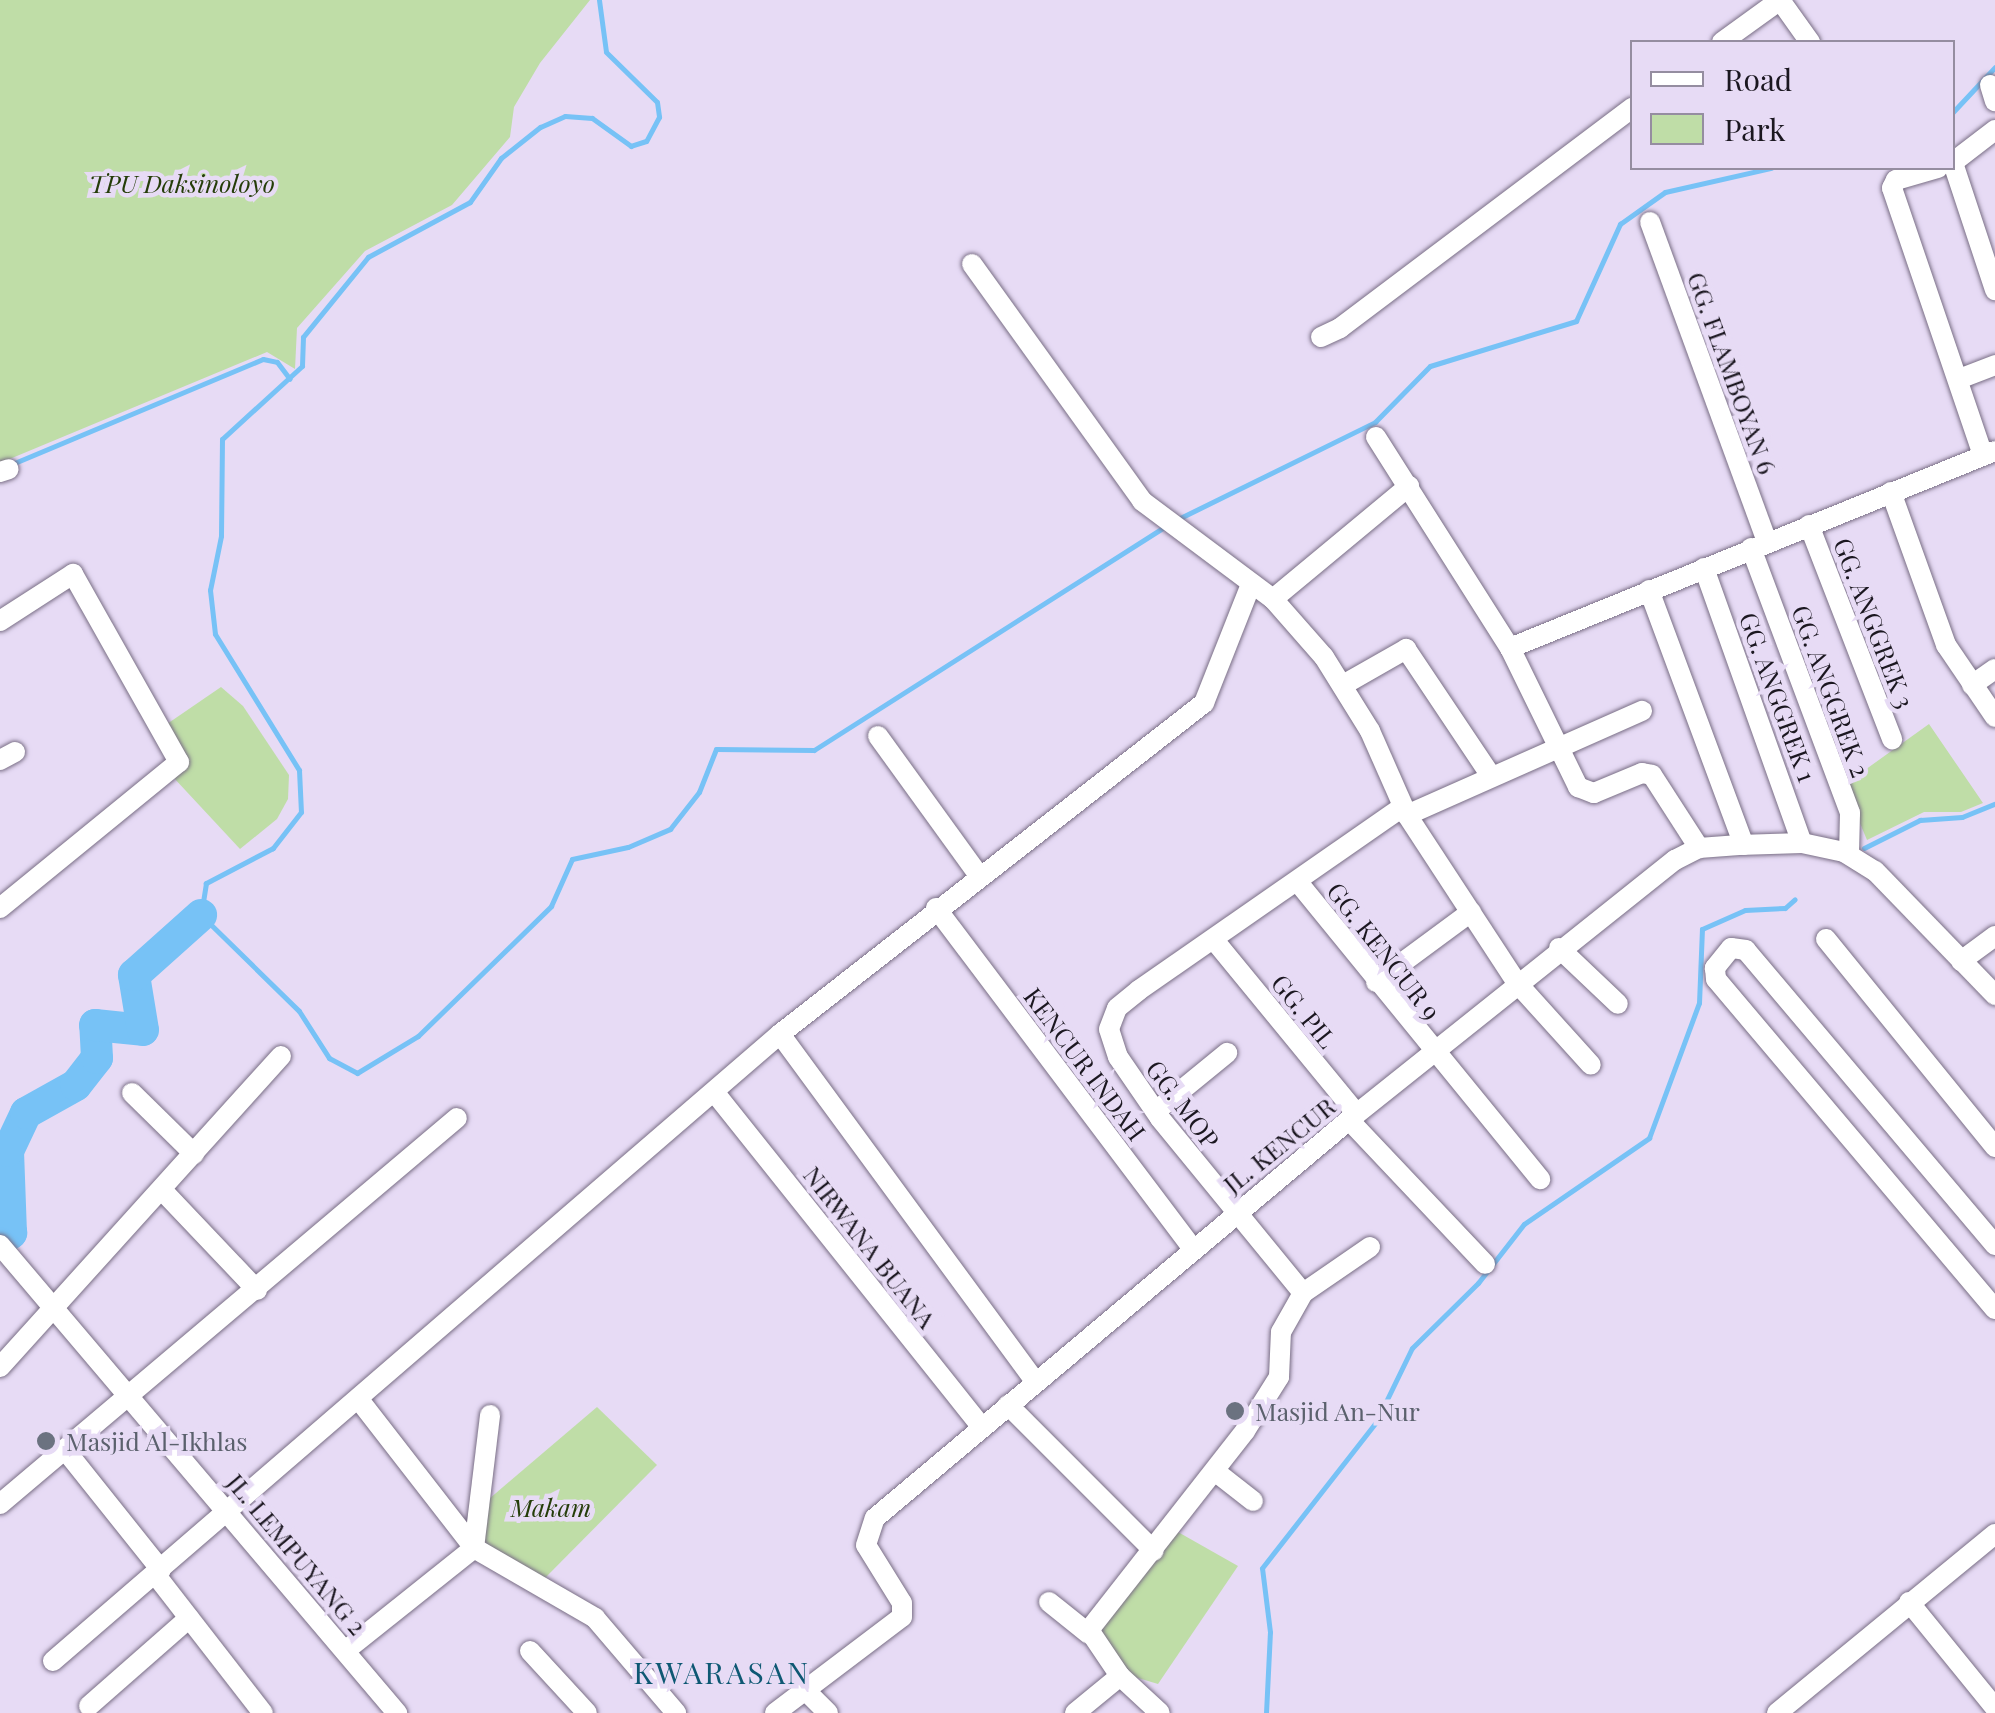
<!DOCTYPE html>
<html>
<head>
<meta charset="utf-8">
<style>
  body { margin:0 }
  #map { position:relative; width:1995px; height:1713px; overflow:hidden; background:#e7dbf5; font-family:"Playfair Display",serif }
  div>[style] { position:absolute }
  .green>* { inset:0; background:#bfdda7 }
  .stream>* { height:5px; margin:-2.5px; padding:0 2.5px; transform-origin:2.5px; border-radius:2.5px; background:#77c2f6 }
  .river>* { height:32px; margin:-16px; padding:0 16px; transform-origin:16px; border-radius:16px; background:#77c2f6 }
  .roads { filter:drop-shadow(0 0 2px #796e85) drop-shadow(0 0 2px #796e85) }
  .minor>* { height:20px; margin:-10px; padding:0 10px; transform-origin:10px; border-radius:10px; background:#fff }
  .dots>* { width:28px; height:28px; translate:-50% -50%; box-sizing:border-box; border:5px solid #e7dbf5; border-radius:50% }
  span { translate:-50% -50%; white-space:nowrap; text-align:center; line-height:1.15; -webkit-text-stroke:9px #e7dbf5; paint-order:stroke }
  .park-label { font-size:25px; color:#253d09; font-style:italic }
  .street-label { font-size:25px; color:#1b1720 }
  .worship-label { font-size:25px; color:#5b616d }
  .left { translate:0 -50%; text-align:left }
  .quarter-label { font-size:30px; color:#0e5873; letter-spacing:2.5px }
  .legend { position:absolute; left:1630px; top:40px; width:325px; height:130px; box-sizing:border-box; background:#e7dbf5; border:2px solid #958da0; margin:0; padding:12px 18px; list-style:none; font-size:30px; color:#1b1720 }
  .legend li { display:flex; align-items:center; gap:20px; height:50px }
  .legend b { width:50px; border:2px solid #958da0 }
</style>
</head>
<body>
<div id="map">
  <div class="green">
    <i style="clip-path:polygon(0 0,590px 0,540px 63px,514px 107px,510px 137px,452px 205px,365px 251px,297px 328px,295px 369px,267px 352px,0 463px)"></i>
    <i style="clip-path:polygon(221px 687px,243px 706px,289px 775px,288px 799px,277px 819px,240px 849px,173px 777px,167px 724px)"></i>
    <i style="clip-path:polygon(1929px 724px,1983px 803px,1961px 812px,1924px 812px,1867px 840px,1844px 785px)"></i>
    <i style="clip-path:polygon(597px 1407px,657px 1465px,545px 1578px,481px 1545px,489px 1499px)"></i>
    <i style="clip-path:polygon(1178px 1532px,1238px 1566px,1158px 1684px,1128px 1675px,1094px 1630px)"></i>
  </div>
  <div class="stream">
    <i style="left:599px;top:0;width:52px;rotate:82.3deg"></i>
    <i style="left:606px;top:52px;width:71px;rotate:44.4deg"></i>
    <i style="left:657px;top:102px;width:15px;rotate:82deg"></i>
    <i style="left:659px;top:117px;width:27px;rotate:118deg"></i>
    <i style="left:646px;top:141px;width:16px;rotate:162deg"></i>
    <i style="left:631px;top:146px;width:48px;rotate:-144.3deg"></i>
    <i style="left:592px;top:118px;width:27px;rotate:-176deg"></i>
    <i style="left:565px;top:116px;width:27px;rotate:156deg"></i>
    <i style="left:540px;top:127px;width:50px;rotate:141.5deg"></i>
    <i style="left:501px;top:158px;width:54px;rotate:125.2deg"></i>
    <i style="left:470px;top:202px;width:116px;rotate:151.7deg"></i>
    <i style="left:368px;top:257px;width:103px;rotate:129.1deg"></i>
    <i style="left:303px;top:337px;width:29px;rotate:92deg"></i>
    <i style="left:302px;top:366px;width:108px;rotate:137.6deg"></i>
    <i style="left:222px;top:439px;width:97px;rotate:90.6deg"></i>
    <i style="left:221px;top:536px;width:55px;rotate:101.5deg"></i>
    <i style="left:210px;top:590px;width:44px;rotate:83.5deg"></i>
    <i style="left:215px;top:634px;width:160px;rotate:58.3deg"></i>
    <i style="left:299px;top:770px;width:42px;rotate:87.3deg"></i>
    <i style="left:301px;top:812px;width:46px;rotate:127.9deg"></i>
    <i style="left:273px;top:848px;width:76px;rotate:152.4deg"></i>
    <i style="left:206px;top:883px;width:32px;rotate:99deg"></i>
    <i style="left:201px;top:915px;width:137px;rotate:44.4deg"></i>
    <i style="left:299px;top:1011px;width:56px;rotate:57.4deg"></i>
    <i style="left:329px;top:1058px;width:32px;rotate:28deg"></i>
    <i style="left:357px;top:1073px;width:71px;rotate:-31.2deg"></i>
    <i style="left:418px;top:1036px;width:186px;rotate:-44.3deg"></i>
    <i style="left:551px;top:906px;width:51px;rotate:-65.9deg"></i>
    <i style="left:572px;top:859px;width:57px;rotate:-12.1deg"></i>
    <i style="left:628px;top:847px;width:46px;rotate:-23.2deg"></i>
    <i style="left:670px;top:829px;width:47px;rotate:-51.9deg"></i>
    <i style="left:699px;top:792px;width:46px;rotate:-68.4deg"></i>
    <i style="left:716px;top:749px;width:98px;rotate:0.6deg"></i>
    <i style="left:814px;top:750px;width:415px;rotate:-32.5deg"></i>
    <i style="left:1952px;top:113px;width:63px;rotate:-46.9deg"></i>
    <i style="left:12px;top:464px;width:272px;rotate:-22.7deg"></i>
    <i style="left:263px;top:359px;width:14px;rotate:12deg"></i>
    <i style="left:277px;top:362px;width:21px;rotate:53deg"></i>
    <i style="left:1178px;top:519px;width:220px;rotate:-26.2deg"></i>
    <i style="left:1375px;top:422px;width:78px;rotate:-45.5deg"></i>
    <i style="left:1430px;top:366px;width:153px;rotate:-17.1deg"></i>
    <i style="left:1576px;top:321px;width:107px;rotate:-65.6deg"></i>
    <i style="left:1620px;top:224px;width:55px;rotate:-35.4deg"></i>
    <i style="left:1665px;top:192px;width:109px;rotate:-12.8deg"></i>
    <i style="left:1864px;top:848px;width:63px;rotate:-26.6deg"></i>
    <i style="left:1920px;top:820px;width:42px;rotate:-4.1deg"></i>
    <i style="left:1962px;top:817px;width:35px;rotate:-22deg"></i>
    <i style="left:1266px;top:1713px;width:81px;rotate:-87.2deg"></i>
    <i style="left:1270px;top:1632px;width:64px;rotate:-97.1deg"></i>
    <i style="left:1262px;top:1568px;width:185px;rotate:-52deg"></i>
    <i style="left:1376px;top:1422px;width:82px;rotate:-64.1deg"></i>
    <i style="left:1412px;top:1348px;width:93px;rotate:-44.6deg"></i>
    <i style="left:1478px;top:1283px;width:75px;rotate:-52.1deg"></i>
    <i style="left:1524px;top:1224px;width:152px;rotate:-34.5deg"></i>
    <i style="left:1649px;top:1138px;width:144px;rotate:-69.7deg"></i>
    <i style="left:1699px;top:1003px;width:74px;rotate:-87.7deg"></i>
    <i style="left:1702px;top:929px;width:47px;rotate:-23.8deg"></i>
    <i style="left:1745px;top:910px;width:40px;rotate:-2.9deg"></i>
    <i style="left:1785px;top:908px;width:13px;rotate:-42deg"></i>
  </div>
  <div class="river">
    <i style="left:0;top:1241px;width:14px;rotate:-36deg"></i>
    <i style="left:11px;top:1233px;width:82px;rotate:-92.1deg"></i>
    <i style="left:8px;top:1151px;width:42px;rotate:-64.7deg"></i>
    <i style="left:26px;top:1113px;width:57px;rotate:-29.2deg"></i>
    <i style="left:76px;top:1085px;width:34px;rotate:-52deg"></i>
    <i style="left:97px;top:1058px;width:33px;rotate:-93deg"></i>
    <i style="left:95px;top:1025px;width:48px;rotate:5.9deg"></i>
    <i style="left:143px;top:1030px;width:56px;rotate:-99.3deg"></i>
    <i style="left:134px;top:975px;width:90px;rotate:-41.8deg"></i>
  </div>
  <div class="roads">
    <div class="minor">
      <i style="left:1780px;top:0;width:52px;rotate:54.5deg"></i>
      <i style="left:1722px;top:42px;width:72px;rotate:-35.9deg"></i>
      <i style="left:1990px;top:85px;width:17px;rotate:73deg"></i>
      <i style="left:1952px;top:163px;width:54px;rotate:-37.5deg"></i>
      <i style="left:1953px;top:163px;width:134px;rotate:71.7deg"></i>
      <i style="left:1938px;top:168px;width:44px;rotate:164.1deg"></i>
      <i style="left:1896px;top:180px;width:9px;rotate:117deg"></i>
      <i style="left:1892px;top:188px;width:283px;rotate:71.2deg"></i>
      <i style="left:1650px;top:222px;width:341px;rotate:69.9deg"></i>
      <i style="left:972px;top:264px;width:292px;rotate:54.3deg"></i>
      <i style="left:1142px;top:501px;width:164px;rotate:36.8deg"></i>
      <i style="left:1273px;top:599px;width:77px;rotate:48.7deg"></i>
      <i style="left:1324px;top:657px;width:87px;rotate:58.1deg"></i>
      <i style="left:1370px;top:731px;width:92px;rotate:66.2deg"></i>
      <i style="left:1407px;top:815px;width:201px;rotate:56.8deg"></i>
      <i style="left:1517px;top:983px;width:110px;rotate:47.9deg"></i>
      <i style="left:1321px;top:337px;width:21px;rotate:-25deg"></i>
      <i style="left:1340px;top:328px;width:366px;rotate:-37deg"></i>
      <i style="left:1959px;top:379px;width:39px;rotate:-21deg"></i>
      <i style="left:1376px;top:437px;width:250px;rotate:57.6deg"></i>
      <i style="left:1510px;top:648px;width:155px;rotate:63.9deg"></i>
      <i style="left:1578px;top:787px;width:17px;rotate:21deg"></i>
      <i style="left:1594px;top:793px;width:52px;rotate:-22.6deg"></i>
      <i style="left:1642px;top:773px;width:10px;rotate:11deg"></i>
      <i style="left:1652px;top:775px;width:87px;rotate:57.2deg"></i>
      <i style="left:0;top:472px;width:9px;rotate:-18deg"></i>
      <i style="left:1891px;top:492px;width:163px;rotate:70.2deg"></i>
      <i style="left:1946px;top:645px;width:87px;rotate:55.8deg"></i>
      <i style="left:1809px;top:525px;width:230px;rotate:68.8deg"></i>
      <i style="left:1751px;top:548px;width:283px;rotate:69.5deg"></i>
      <i style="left:1850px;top:813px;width:41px;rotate:91.4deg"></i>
      <i style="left:1704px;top:568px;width:292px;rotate:70.4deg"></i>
      <i style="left:1649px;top:590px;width:272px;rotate:69.6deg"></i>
      <i style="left:1273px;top:599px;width:177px;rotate:-39.7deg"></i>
      <i style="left:0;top:621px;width:87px;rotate:-32.8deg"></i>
      <i style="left:73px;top:574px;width:216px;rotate:60.6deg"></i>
      <i style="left:179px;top:762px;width:231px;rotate:140.8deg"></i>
      <i style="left:1510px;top:648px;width:523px;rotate:-22.11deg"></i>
      <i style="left:1343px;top:685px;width:73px;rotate:-29.7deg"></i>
      <i style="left:1406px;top:649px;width:153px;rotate:56.2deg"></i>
      <i style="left:1972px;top:685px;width:28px;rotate:-35deg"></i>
      <i style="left:878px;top:736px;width:170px;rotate:54.1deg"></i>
      <i style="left:0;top:760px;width:17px;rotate:-28deg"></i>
      <i style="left:1407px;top:815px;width:257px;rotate:-23.9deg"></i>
      <i style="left:1297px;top:881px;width:385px;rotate:50.8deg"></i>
      <i style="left:936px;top:908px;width:428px;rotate:53deg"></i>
      <i style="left:1826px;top:939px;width:268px;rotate:50.9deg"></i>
      <i style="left:1214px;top:940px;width:225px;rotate:50.6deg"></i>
      <i style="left:1559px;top:948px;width:81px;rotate:43.5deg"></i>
      <i style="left:1961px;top:961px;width:42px;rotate:-36.3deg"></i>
      <i style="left:1376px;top:982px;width:118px;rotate:-36.4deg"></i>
      <i style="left:780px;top:1034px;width:432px;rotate:53.7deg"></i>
      <i style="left:132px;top:1093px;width:87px;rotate:44.5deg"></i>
      <i style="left:719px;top:1098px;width:422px;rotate:51.4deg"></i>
      <i style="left:1156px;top:1111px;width:92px;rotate:-39.2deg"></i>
      <i style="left:1349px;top:1120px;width:198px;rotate:46.6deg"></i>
      <i style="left:162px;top:1190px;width:138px;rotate:46.5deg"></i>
      <i style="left:0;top:1245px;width:614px;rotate:49.69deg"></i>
      <i style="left:1995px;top:1245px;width:386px;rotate:-130.2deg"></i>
      <i style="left:1746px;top:950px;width:15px;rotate:-172deg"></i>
      <i style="left:1731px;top:948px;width:26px;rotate:129deg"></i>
      <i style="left:1715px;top:968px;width:11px;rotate:85deg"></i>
      <i style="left:1716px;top:979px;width:432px;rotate:49.8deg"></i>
      <i style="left:1370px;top:1247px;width:81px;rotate:145.5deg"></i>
      <i style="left:1303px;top:1293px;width:226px;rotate:-129.3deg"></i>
      <i style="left:1160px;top:1118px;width:74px;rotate:-124.5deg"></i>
      <i style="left:1118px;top:1057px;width:29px;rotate:-108deg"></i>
      <i style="left:1109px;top:1029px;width:22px;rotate:-69deg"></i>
      <i style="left:1117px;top:1008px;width:28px;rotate:-39deg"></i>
      <i style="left:1139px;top:990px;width:320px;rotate:-34.8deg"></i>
      <i style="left:0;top:1367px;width:419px;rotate:-47.9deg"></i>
      <i style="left:360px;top:1401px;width:186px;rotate:52.2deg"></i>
      <i style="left:474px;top:1548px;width:140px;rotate:30deg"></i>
      <i style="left:595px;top:1618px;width:125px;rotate:49.5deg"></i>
      <i style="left:1008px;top:1405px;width:206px;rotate:45deg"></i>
      <i style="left:66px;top:1451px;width:152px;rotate:51.4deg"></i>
      <i style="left:1216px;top:1472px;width:47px;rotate:38.1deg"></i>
      <i style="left:0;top:1504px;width:598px;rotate:-40.19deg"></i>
      <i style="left:474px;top:1548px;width:134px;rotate:-83.1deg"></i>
      <i style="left:155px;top:1574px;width:176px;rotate:52.2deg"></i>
      <i style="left:1049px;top:1602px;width:51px;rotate:38.7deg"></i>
      <i style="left:1909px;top:1602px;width:136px;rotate:50.9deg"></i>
      <i style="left:345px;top:1651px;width:165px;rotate:-38.6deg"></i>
      <i style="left:530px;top:1651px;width:84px;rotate:47.4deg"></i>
      <i style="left:53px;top:1661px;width:960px;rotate:-40.78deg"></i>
      <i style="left:780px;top:1034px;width:538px;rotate:-37.98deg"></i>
      <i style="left:1204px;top:703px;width:128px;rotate:-68.4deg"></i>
      <i style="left:1120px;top:1676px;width:54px;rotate:42.8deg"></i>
      <i style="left:806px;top:1691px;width:31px;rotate:45deg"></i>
      <i style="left:89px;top:1706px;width:133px;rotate:-41.3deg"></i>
      <i style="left:775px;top:1713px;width:159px;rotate:-37.1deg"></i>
      <i style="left:902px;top:1617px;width:14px;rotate:-90deg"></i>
      <i style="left:902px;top:1603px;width:68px;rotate:-121.8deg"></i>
      <i style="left:866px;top:1545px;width:28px;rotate:-72deg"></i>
      <i style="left:875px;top:1518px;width:619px;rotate:-40.02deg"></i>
      <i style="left:1349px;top:1120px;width:417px;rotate:-38.6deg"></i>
      <i style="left:1675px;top:860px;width:27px;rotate:-27deg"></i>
      <i style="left:1699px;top:848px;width:40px;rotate:-4.3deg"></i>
      <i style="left:1739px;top:845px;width:63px;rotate:-1.8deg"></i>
      <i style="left:1802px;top:843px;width:43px;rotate:12.1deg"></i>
      <i style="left:1844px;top:852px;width:36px;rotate:32deg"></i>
      <i style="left:1875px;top:871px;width:173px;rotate:45.9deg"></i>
      <i style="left:1075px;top:1713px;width:58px;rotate:-39.4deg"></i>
      <i style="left:1120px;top:1676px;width:55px;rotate:-124deg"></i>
      <i style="left:1089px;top:1630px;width:253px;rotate:-51.9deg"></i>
      <i style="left:1245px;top:1431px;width:64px;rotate:-57.8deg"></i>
      <i style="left:1279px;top:1377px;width:45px;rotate:-87.5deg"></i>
      <i style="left:1281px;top:1332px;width:45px;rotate:-60.6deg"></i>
      <i style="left:1777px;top:1713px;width:282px;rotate:-39.4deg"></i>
    </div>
  </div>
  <div class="dots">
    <i style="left:1235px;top:1411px;background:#6b7280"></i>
    <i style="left:46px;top:1441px;background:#6b7280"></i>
  </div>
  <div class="park-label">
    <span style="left:182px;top:183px">TPU Daksinoloyo</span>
    <span style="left:551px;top:1507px">Makam</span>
  </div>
  <div class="street-label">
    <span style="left:1732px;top:373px;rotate:70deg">GG. FLAMBOYAN 6</span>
    <span style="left:1874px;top:623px;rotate:69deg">GG. ANGGREK 3</span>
    <span style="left:1831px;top:691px;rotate:70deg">GG. ANGGREK 2</span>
    <span style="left:1778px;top:697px;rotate:70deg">GG. ANGGREK 1</span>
    <span style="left:1384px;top:951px;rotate:52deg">GG. KENCUR 9</span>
    <span style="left:1304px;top:1011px;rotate:51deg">GG. PIL</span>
    <span style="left:1085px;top:1064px;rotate:53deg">KENCUR INDAH</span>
    <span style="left:1183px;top:1104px;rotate:53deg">GG. MOP</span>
    <span style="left:1279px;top:1145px;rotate:-39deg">JL. KENCUR</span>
    <span style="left:870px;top:1247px;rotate:52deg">NIRWANA BUANA</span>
    <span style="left:297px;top:1554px;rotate:50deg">JL. LEMPUYANG 2</span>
  </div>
  <div class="worship-label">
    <span class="left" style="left:1255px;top:1411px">Masjid An-Nur</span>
    <span class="left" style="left:66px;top:1441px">Masjid Al-Ikhlas</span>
  </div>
  <div class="quarter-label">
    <span style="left:722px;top:1672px">KWARASAN</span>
  </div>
  <ul class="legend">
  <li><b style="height:12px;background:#fff"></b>Road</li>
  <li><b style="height:28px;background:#bfdda7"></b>Park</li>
  </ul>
</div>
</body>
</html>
